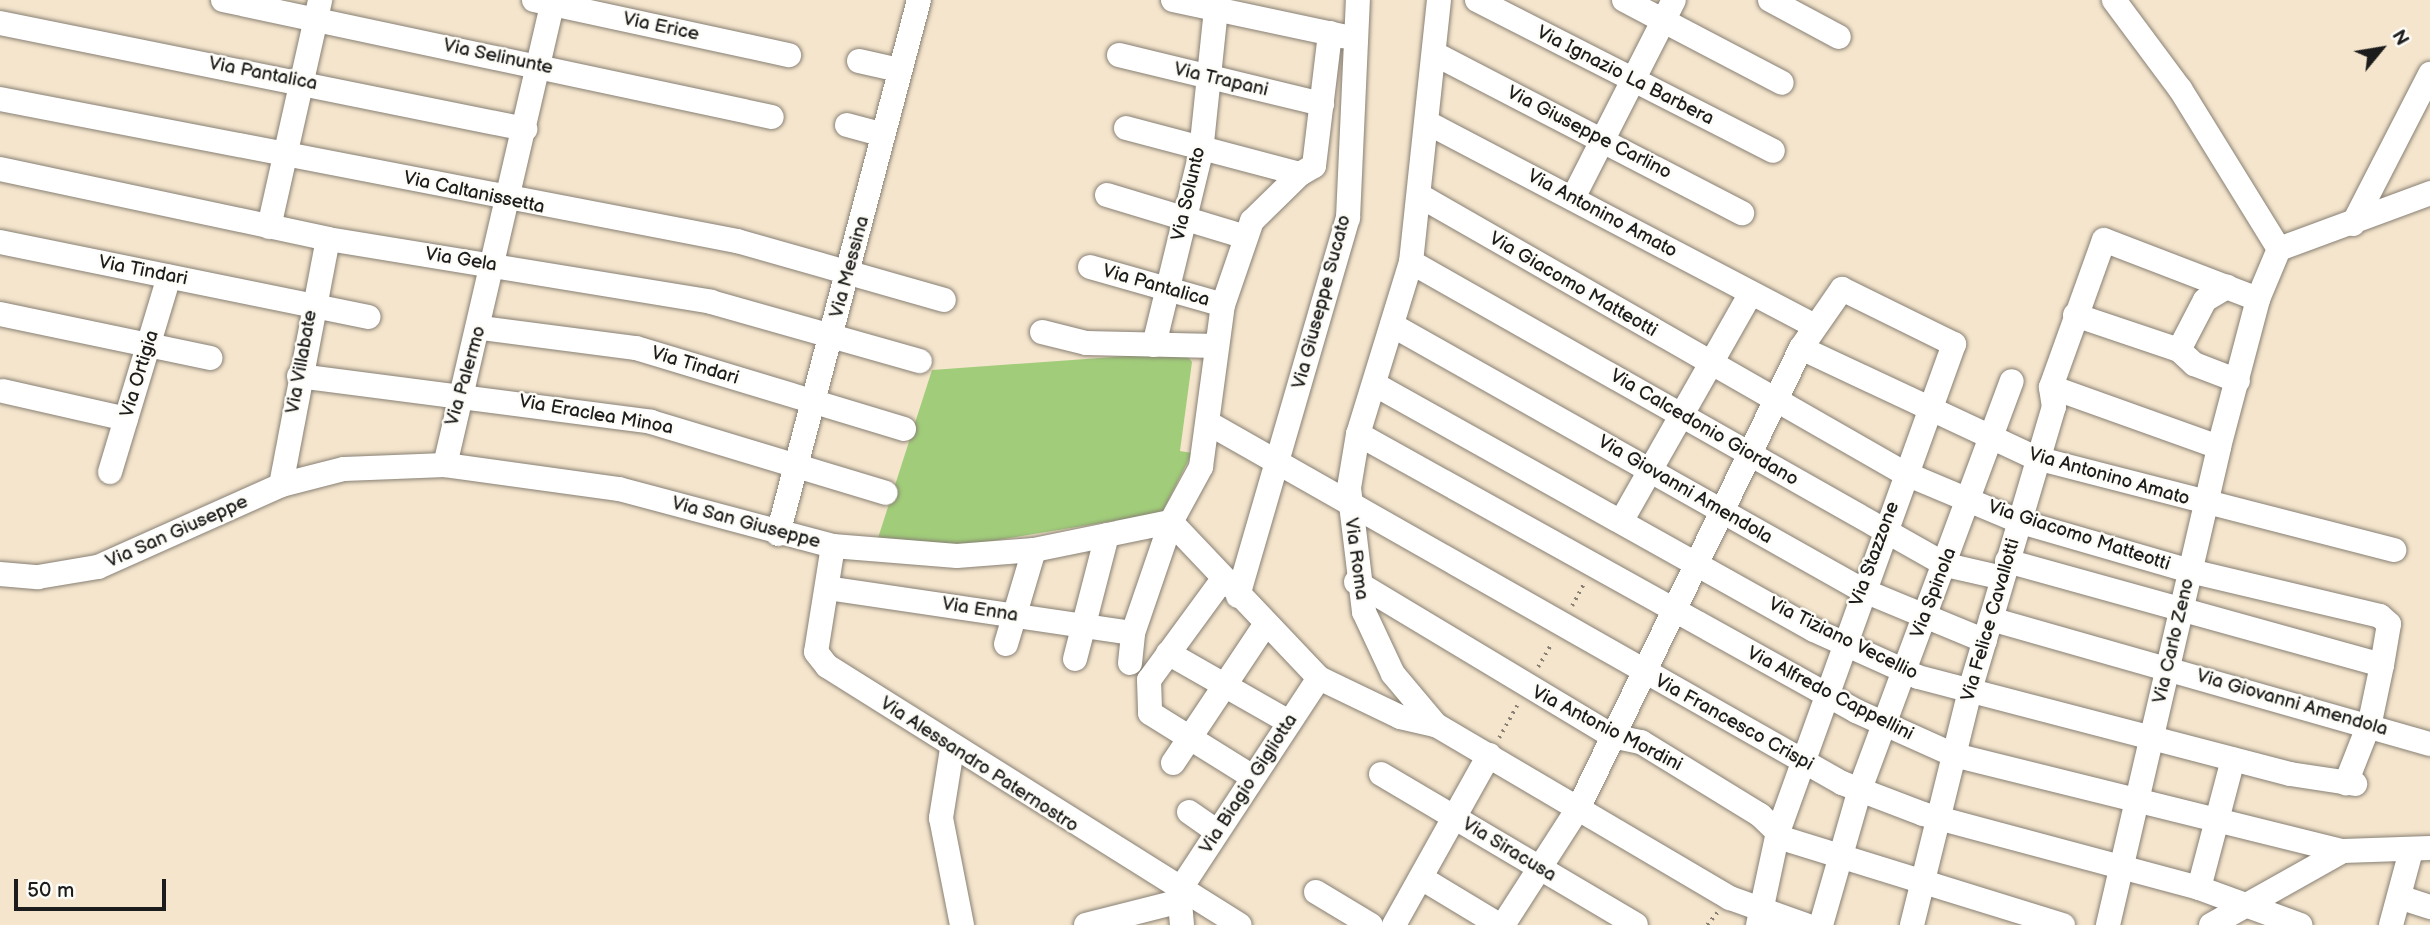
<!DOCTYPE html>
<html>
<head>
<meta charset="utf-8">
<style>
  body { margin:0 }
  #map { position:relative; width:2430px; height:925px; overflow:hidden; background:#f5e5cd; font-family:"Balsamiq Sans",sans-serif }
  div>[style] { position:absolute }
  .green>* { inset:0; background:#a1cd7a }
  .path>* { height:3.5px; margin-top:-1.75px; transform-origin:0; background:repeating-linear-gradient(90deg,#888074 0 2px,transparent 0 7px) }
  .roads { filter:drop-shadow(0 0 2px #888074) drop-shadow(0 0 2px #888074) }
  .minor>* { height:24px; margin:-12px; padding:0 12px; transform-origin:12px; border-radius:12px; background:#fff }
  span { translate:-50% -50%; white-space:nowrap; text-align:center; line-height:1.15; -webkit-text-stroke:5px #fdfcf7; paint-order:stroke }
  .street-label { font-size:19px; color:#1c1c1c }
  .north { position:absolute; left:2346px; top:14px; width:70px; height:70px; -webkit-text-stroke:5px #fdfcf7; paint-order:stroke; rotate:60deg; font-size:19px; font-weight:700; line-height:28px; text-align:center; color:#1c1c1c }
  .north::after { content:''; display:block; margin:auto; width:24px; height:32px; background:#1c1c1c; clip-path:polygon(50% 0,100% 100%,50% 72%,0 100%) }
  .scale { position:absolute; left:14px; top:879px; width:152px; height:32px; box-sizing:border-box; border:4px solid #1c1c1c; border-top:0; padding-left:9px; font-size:21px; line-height:24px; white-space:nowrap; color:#1c1c1c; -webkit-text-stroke:5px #fdfcf7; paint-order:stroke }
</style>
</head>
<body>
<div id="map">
  <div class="green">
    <i style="clip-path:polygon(1184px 352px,1192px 362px,1180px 451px,1192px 453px,1162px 513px,968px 545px,878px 538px,932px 370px)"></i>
  </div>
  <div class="path">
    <i style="left:1572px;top:606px;width:24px;rotate:-62deg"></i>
    <i style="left:1538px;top:667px;width:28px;rotate:-60deg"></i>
    <i style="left:1499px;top:738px;width:38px;rotate:-61deg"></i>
    <i style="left:1707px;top:925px;width:16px;rotate:-50deg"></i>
  </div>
  <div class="roads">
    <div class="minor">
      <i style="left:223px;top:0;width:561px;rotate:12.03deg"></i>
      <i style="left:534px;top:0;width:261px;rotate:12.2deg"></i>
      <i style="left:1173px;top:0;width:174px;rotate:12deg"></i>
      <i style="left:1439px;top:0;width:263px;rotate:96.1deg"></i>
      <i style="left:1411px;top:262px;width:180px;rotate:107.1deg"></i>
      <i style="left:1358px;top:434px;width:55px;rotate:99.5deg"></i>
      <i style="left:1349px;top:488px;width:125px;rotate:83.1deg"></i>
      <i style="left:1364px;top:612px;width:68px;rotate:64.9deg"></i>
      <i style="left:1393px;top:674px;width:67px;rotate:49.9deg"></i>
      <i style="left:1436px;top:725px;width:341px;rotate:30.5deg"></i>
      <i style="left:1730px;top:898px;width:81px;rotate:19.6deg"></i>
      <i style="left:1477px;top:0;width:332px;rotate:27deg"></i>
      <i style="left:1624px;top:0;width:178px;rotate:27.7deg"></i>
      <i style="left:1770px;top:0;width:78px;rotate:28.2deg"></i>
      <i style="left:0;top:23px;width:536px;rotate:11.41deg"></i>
      <i style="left:1435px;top:54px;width:346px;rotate:27.4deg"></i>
      <i style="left:1119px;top:55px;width:209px;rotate:13.6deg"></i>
      <i style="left:859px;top:61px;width:41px;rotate:12.7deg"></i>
      <i style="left:0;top:99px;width:751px;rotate:10.91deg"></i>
      <i style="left:737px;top:241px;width:215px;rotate:15.9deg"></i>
      <i style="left:1428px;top:123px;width:436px;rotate:27.7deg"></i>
      <i style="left:847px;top:125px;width:35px;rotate:15deg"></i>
      <i style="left:1126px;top:128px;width:180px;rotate:14.8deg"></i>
      <i style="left:1300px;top:174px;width:16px;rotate:-30deg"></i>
      <i style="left:1314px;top:166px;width:134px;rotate:-83.1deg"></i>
      <i style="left:0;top:169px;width:335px;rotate:12deg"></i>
      <i style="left:328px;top:239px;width:388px;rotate:9.3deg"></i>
      <i style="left:711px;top:302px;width:217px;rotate:15.8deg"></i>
      <i style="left:1107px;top:195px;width:145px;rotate:16.8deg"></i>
      <i style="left:1422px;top:197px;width:555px;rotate:29.8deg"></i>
      <i style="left:1904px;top:473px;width:124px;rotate:22.8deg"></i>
      <i style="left:2018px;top:521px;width:179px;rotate:16.2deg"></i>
      <i style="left:2190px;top:571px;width:195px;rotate:13.3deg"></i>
      <i style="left:2380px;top:616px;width:12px;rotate:42deg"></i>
      <i style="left:2389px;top:624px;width:42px;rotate:99.7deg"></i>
      <i style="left:2382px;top:665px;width:58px;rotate:101.9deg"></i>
      <i style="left:2370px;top:722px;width:66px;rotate:111.5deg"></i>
      <i style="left:1573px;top:198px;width:222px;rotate:-63deg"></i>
      <i style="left:2353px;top:224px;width:169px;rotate:-62.8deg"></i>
      <i style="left:269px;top:227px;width:233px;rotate:-77.3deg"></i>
      <i style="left:0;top:242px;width:376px;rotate:11.5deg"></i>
      <i style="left:2279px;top:249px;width:161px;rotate:-20.3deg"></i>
      <i style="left:1411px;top:262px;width:615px;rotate:29.53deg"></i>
      <i style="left:1946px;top:565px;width:58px;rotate:12.8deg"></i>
      <i style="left:1090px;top:267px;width:138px;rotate:15.9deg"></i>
      <i style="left:0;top:314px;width:215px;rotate:11.8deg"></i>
      <i style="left:2075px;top:315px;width:110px;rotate:18.6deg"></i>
      <i style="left:2179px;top:350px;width:21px;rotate:43deg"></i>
      <i style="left:2194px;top:364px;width:47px;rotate:21.1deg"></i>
      <i style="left:1392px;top:325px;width:540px;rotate:29.42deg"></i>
      <i style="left:1862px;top:590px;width:133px;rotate:22.5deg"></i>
      <i style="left:481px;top:328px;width:156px;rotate:7.4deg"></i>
      <i style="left:636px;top:348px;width:280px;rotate:16.8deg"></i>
      <i style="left:1042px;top:332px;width:45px;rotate:14deg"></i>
      <i style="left:1086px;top:343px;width:130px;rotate:1.3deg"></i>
      <i style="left:1154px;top:345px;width:199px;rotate:-76.3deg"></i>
      <i style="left:1201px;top:152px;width:153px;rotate:-84deg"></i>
      <i style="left:1801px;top:348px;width:259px;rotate:25.1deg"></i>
      <i style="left:2036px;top:458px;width:370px;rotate:14.4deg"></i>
      <i style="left:2179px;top:350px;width:56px;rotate:-62.5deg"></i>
      <i style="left:2205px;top:300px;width:26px;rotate:-31deg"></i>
      <i style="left:299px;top:376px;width:355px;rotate:7.4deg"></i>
      <i style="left:651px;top:422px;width:245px;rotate:16.8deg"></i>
      <i style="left:1374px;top:384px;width:504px;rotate:29.21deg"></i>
      <i style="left:1814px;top:630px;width:114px;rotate:24.3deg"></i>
      <i style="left:1918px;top:677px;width:384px;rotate:14.6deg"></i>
      <i style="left:2290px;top:774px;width:66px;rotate:8.7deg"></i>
      <i style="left:2051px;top:387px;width:178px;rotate:19.7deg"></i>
      <i style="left:3px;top:391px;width:126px;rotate:12.8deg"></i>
      <i style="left:1210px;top:424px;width:727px;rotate:29.6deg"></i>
      <i style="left:1842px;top:783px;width:87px;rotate:20.9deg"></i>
      <i style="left:1923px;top:814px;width:286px;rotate:15deg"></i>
      <i style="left:2199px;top:888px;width:108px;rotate:20.1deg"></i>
      <i style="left:1358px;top:434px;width:570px;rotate:29.08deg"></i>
      <i style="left:1856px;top:711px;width:107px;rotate:24.2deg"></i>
      <i style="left:1954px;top:755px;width:401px;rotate:13.9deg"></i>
      <i style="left:445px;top:465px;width:477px;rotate:-76.9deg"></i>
      <i style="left:110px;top:472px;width:204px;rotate:-73.2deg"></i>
      <i style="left:281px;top:485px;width:250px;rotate:-79.2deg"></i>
      <i style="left:1622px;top:520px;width:261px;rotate:-60.4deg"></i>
      <i style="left:778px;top:534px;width:552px;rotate:-75.21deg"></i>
      <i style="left:833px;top:546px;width:107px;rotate:99.1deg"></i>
      <i style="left:816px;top:652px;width:18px;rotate:52deg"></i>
      <i style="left:827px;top:666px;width:487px;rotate:32.1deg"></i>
      <i style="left:2007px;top:561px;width:389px;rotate:15.5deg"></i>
      <i style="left:0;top:574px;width:38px;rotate:5deg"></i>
      <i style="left:38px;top:577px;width:61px;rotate:-9.5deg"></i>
      <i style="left:98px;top:567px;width:201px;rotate:-24.1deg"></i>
      <i style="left:281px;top:485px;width:65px;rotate:-14.3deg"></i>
      <i style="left:344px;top:469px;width:101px;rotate:-2.3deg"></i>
      <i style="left:445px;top:465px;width:176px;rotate:7.9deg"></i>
      <i style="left:619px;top:489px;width:221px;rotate:14.9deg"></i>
      <i style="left:833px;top:546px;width:124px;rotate:4.6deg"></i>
      <i style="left:957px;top:556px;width:77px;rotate:-4.5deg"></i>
      <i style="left:1034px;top:550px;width:140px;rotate:-11.6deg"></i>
      <i style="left:1171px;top:522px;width:215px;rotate:46.5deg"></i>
      <i style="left:1319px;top:678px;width:90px;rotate:25.7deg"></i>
      <i style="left:1400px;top:717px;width:37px;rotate:13deg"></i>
      <i style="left:1223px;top:579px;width:125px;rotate:126.2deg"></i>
      <i style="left:1149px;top:680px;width:33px;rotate:88deg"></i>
      <i style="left:1150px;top:713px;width:121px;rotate:31.9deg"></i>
      <i style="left:1356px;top:582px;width:299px;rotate:31deg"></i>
      <i style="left:1612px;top:736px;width:30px;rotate:12deg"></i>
      <i style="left:1641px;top:742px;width:140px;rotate:31.5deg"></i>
      <i style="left:1760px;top:815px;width:35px;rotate:44deg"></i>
      <i style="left:1785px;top:839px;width:291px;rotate:17.2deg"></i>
      <i style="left:827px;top:588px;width:309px;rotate:8.4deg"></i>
      <i style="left:1238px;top:596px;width:394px;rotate:-73.8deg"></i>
      <i style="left:1348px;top:218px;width:218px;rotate:-87.4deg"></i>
      <i style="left:1991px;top:619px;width:456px;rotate:15.9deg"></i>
      <i style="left:1006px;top:644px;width:98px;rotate:-73.4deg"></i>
      <i style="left:1168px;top:653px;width:139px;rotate:29.7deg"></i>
      <i style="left:1075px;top:659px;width:128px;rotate:-75.5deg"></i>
      <i style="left:1130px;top:663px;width:30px;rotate:-84deg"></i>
      <i style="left:1133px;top:633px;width:117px;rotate:-71.1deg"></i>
      <i style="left:1171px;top:522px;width:63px;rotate:-61.4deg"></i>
      <i style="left:1201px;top:467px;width:163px;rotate:-82.3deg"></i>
      <i style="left:1223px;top:305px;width:89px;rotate:-71deg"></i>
      <i style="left:1252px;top:221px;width:67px;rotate:-44.4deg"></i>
      <i style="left:952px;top:749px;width:70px;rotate:99.1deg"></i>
      <i style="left:941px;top:818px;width:109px;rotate:78.9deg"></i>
      <i style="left:1173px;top:763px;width:166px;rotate:-56.3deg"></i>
      <i style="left:1381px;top:774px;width:296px;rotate:30.6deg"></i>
      <i style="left:1189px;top:812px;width:33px;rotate:35deg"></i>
      <i style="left:1423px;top:879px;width:89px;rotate:31.2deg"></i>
      <i style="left:2199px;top:888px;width:133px;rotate:-75.2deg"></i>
      <i style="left:1316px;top:892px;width:64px;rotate:31deg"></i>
      <i style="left:2399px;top:897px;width:33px;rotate:18deg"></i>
      <i style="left:1086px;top:925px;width:93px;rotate:-14.3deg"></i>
      <i style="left:1182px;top:925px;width:34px;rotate:-95deg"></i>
      <i style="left:1179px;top:891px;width:255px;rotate:-56.7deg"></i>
      <i style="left:1394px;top:925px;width:195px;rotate:-60.8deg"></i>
      <i style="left:1503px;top:925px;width:140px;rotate:-57.2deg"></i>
      <i style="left:1579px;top:807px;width:510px;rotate:-64.19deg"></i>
      <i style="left:1801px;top:348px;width:72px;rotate:-55.2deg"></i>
      <i style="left:1842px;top:289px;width:125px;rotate:26.2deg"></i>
      <i style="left:1954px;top:344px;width:519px;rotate:109.83deg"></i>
      <i style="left:1778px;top:832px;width:95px;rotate:102.1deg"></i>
      <i style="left:1821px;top:925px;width:141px;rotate:-74deg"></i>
      <i style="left:1860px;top:789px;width:435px;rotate:-69.6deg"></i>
      <i style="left:1912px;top:925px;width:242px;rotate:-76.1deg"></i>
      <i style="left:1970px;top:690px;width:295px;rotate:-73.5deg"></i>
      <i style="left:2054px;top:407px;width:20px;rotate:-99deg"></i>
      <i style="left:2051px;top:387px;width:156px;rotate:-70.2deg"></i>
      <i style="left:2104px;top:240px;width:165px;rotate:21deg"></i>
      <i style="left:2108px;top:925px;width:491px;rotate:-76.9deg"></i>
      <i style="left:2219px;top:447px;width:153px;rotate:-75.2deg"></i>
      <i style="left:2258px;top:299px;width:54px;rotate:-67.2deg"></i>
      <i style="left:2279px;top:249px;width:188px;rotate:-121.7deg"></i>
      <i style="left:2180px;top:89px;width:111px;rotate:-126.6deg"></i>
      <i style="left:2211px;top:925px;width:151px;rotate:-29.3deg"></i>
      <i style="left:2343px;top:851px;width:87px;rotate:-2deg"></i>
      <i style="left:2391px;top:925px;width:77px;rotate:-74.9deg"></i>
    </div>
  </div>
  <div class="street-label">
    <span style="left:661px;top:27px;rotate:12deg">Via Erice</span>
    <span style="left:498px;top:57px;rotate:12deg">Via Selinunte</span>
    <span style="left:263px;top:74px;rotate:11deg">Via Pantalica</span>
    <span style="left:1625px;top:76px;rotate:27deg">Via Ignazio La Barbera</span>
    <span style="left:1221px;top:80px;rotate:13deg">Via Trapani</span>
    <span style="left:1589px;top:133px;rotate:27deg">Via Giuseppe Carlino</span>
    <span style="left:474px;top:193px;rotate:12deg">Via Caltanissetta</span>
    <span style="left:1189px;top:194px;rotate:-77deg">Via Solunto</span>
    <span style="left:1602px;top:214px;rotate:28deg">Via Antonino Amato</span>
    <span style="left:461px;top:260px;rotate:9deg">Via Gela</span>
    <span style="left:850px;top:267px;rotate:-75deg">Via Messina</span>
    <span style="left:143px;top:271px;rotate:11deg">Via Tindari</span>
    <span style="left:1573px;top:285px;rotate:30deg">Via Giacomo Matteotti</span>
    <span style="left:1156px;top:286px;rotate:16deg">Via Pantalica</span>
    <span style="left:1322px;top:302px;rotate:-75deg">Via Giuseppe Sucato</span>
    <span style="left:302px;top:362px;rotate:-80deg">Via Villabate</span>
    <span style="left:695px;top:366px;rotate:17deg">Via Tindari</span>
    <span style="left:140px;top:374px;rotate:-73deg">Via Ortigia</span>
    <span style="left:466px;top:376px;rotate:-74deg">Via Palermo</span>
    <span style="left:596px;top:415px;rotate:10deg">Via Eraclea Minoa</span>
    <span style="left:1704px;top:428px;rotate:30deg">Via Calcedonio Giordano</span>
    <span style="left:2109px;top:477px;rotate:16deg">Via Antonino Amato</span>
    <span style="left:1685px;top:490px;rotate:30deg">Via Giovanni Amendola</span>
    <span style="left:746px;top:523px;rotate:15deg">Via San Giuseppe</span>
    <span style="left:177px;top:532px;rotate:-24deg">Via San Giuseppe</span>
    <span style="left:2079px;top:536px;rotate:18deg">Via Giacomo Matteotti</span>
    <span style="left:1875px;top:554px;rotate:-70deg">Via Stazzone</span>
    <span style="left:1356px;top:559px;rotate:82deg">Via Roma</span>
    <span style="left:1934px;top:593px;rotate:-69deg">Via Spinola</span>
    <span style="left:980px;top:610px;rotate:9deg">Via Enna</span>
    <span style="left:1991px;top:620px;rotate:-74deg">Via Felice Cavallotti</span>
    <span style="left:1843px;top:639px;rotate:26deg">Via Tiziano Vecellio</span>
    <span style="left:2174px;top:641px;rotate:-77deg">Via Carlo Zeno</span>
    <span style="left:1830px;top:694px;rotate:27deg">Via Alfredo Cappellini</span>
    <span style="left:2292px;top:703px;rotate:16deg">Via Giovanni Amendola</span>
    <span style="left:1734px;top:723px;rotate:29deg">Via Francesco Crispi</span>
    <span style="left:1607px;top:729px;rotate:27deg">Via Antonio Mordini</span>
    <span style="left:979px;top:765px;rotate:33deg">Via Alessandro Paternostro</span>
    <span style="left:1249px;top:784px;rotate:-57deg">Via Biagio Gigliotta</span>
    <span style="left:1509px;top:850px;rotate:31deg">Via Siracusa</span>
  </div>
  <div class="north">N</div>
  <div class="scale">50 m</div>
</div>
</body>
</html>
